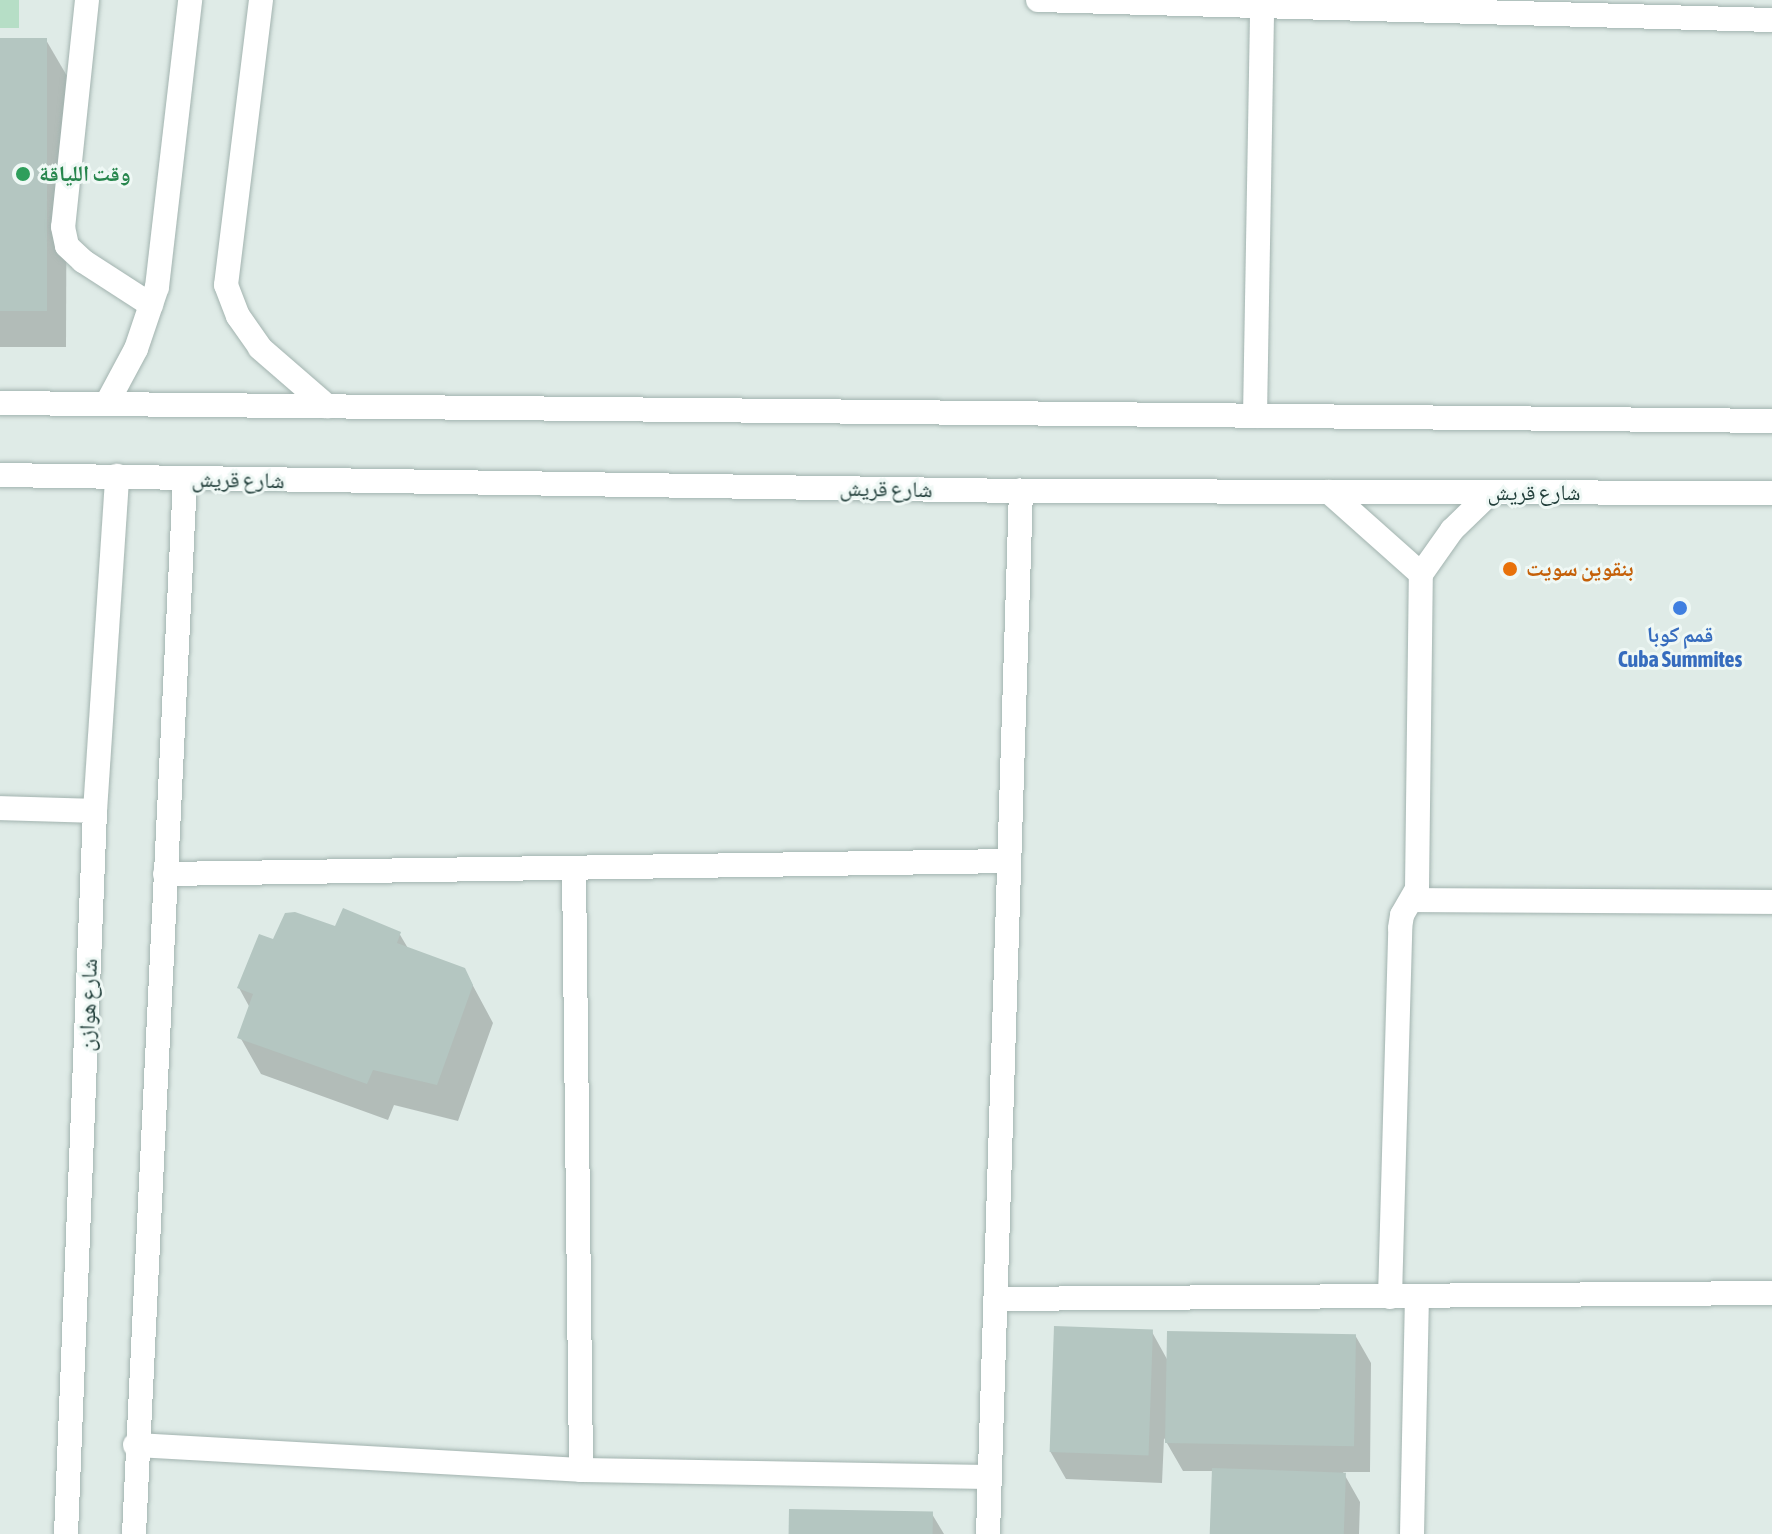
<!DOCTYPE html>
<html>
<head>
<meta charset="utf-8">
<style>
  body { margin:0 }
  #map { position:relative; width:1772px; height:1534px; overflow:hidden; background:#dfebe7; font-family:"Asap Condensed","Noto Naskh Arabic",sans-serif }
  div>[style] { position:absolute }
  .green>* { inset:0; background:#b6dec6; transform-origin:0 0 }
  .shadow>* { inset:0; background:#0003 }
  .building>* { inset:0; background:#b4c6c1; transform-origin:0 0 }
  .roads { filter:drop-shadow(0 0 2px #a2b3af) drop-shadow(0 0 2px #a2b3af) }
  .minor>* { height:24px; margin:-12px; padding:0 12px; transform-origin:12px; border-radius:12px; background:#fff }
  .dots>* { width:22px; height:22px; translate:-50% -50%; box-sizing:border-box; border:4px solid #eff8f5; border-radius:50% }
  span { translate:-50% -50%; white-space:nowrap; text-align:center; line-height:1.15; -webkit-text-stroke:6px #eff8f5; paint-order:stroke }
  .leisure-label { font-size:22px; color:#27864d; font-weight:700 }
  .left { translate:0 -50%; text-align:left }
  .street-label { font-size:22px; color:#1f3c38 }
  .food-label { font-size:22px; color:#c56008; font-weight:700 }
  .shop-label { font-size:22px; color:#366cbe; font-weight:700 }
</style>
</head>
<body>
<div id="map">
  <div class="green">
    <i style="left:0;top:0;width:19px;height:28px"></i>
  </div>
  <div class="shadow">
    <i style="clip-path:polygon(0 40px,46px 40px,67px 76px,66px 347px,0 347px)"></i>
    <i style="clip-path:polygon(336px 928px,399px 933px,409px 950px,464px 969px,493px 1023px,458px 1121px,394px 1105px,388px 1120px,261px 1074px,240px 1037px,250px 1008px,239px 988px,274px 941px)"></i>
    <i style="clip-path:polygon(1152px 1332px,1168px 1361px,1355px 1335px,1371px 1363px,1370px 1472px,1343px 1472px,1360px 1502px,1359px 1534px,1212px 1534px,1214px 1471px,1183px 1471px,1164px 1438px,1162px 1483px,1066px 1479px,1050px 1451px)"></i>
    <i style="clip-path:polygon(932px 1514px,944px 1534px,791px 1534px)"></i>
  </div>
  <div class="building">
    <i style="left:0;top:38px;width:47px;height:273px"></i>
    <i style="clip-path:polygon(343px 908px,401px 932px,397px 943px,465px 968px,473px 985px,437px 1085px,373px 1070px,367px 1084px,237px 1038px,253px 994px,237px 988px,259px 934px,273px 939px,285px 913px,295px 912px,335px 926px)"></i>
    <i style="left:1054px;top:1326px;width:99px;height:126px;rotate:2deg"></i>
    <i style="left:1167px;top:1331px;width:189px;height:112px;rotate:1deg"></i>
    <i style="left:1212px;top:1468px;width:134px;height:66px;rotate:2deg"></i>
    <i style="left:789px;top:1509px;width:144px;height:25px;rotate:1deg"></i>
  </div>
  <div class="roads">
    <div class="minor">
      <i style="left:87px;top:0;width:228px;rotate:96deg"></i>
      <i style="left:63px;top:227px;width:19px;rotate:78deg"></i>
      <i style="left:67px;top:246px;width:22px;rotate:43deg"></i>
      <i style="left:83px;top:261px;width:81px;rotate:32.9deg"></i>
      <i style="left:261px;top:0;width:287px;rotate:97deg"></i>
      <i style="left:226px;top:285px;width:33px;rotate:69deg"></i>
      <i style="left:238px;top:316px;width:39px;rotate:55deg"></i>
      <i style="left:260px;top:348px;width:89px;rotate:40.9deg"></i>
      <i style="left:1038px;top:0;width:734px;rotate:1.56deg"></i>
      <i style="left:0;top:403px;width:1772px;rotate:0.58deg"></i>
      <i style="left:107px;top:403px;width:61px;rotate:-61.8deg"></i>
      <i style="left:136px;top:349px;width:65px;rotate:-71.3deg"></i>
      <i style="left:157px;top:287px;width:289px;rotate:-83.4deg"></i>
      <i style="left:1255px;top:416px;width:410px;rotate:-89deg"></i>
      <i style="left:0;top:475px;width:1021px;rotate:0.9deg"></i>
      <i style="left:1021px;top:491px;width:751px;rotate:0.15deg"></i>
      <i style="left:1329px;top:492px;width:123px;rotate:41.7deg"></i>
      <i style="left:0;top:808px;width:95px;rotate:1.8deg"></i>
      <i style="left:574px;top:868px;width:602px;rotate:89.33deg"></i>
      <i style="left:165px;top:874px;width:844px;rotate:-0.88deg"></i>
      <i style="left:1413px;top:900px;width:359px;rotate:0.3deg"></i>
      <i style="left:1390px;top:1297px;width:369px;rotate:-88.4deg"></i>
      <i style="left:1400px;top:928px;width:13px;rotate:-81deg"></i>
      <i style="left:1402px;top:915px;width:30px;rotate:-60deg"></i>
      <i style="left:1417px;top:889px;width:315px;rotate:-89.3deg"></i>
      <i style="left:1421px;top:574px;width:54px;rotate:-54.8deg"></i>
      <i style="left:1452px;top:530px;width:53px;rotate:-44.2deg"></i>
      <i style="left:996px;top:1299px;width:776px;rotate:-0.44deg"></i>
      <i style="left:135px;top:1445px;width:447px;rotate:3.2deg"></i>
      <i style="left:581px;top:1470px;width:409px;rotate:1deg"></i>
      <i style="left:66px;top:1534px;width:724px;rotate:-87.7deg"></i>
      <i style="left:95px;top:811px;width:336px;rotate:-86.2deg"></i>
      <i style="left:134px;top:1534px;width:1055px;rotate:-87.23deg"></i>
      <i style="left:988px;top:1534px;width:1044px;rotate:-88.19deg"></i>
      <i style="left:1412px;top:1534px;width:237px;rotate:-88.8deg"></i>
    </div>
  </div>
  <div class="dots">
    <i style="left:23px;top:174px;background:#2e9e5b"></i>
    <i style="left:1510px;top:569px;background:#e8710a"></i>
    <i style="left:1680px;top:608px;background:#3f7fe0"></i>
  </div>
  <div class="leisure-label">
    <span class="left" style="left:39px;top:174px">وقت اللياقة</span>
  </div>
  <div class="street-label">
    <span style="left:238px;top:480px;rotate:1deg">شارع قريش</span>
    <span style="left:886px;top:489px;rotate:1deg">شارع قريش</span>
    <span style="left:1534px;top:493px">شارع قريش</span>
    <span style="left:88px;top:1005px;rotate:-88deg">شارع هوازن</span>
  </div>
  <div class="food-label">
    <span class="left" style="left:1526px;top:569px">بنقوين سويت</span>
  </div>
  <div class="shop-label">
    <span style="left:1680px;top:647px">قمم كوبا<br>Cuba Summites</span>
  </div>
</div>
</body>
</html>
